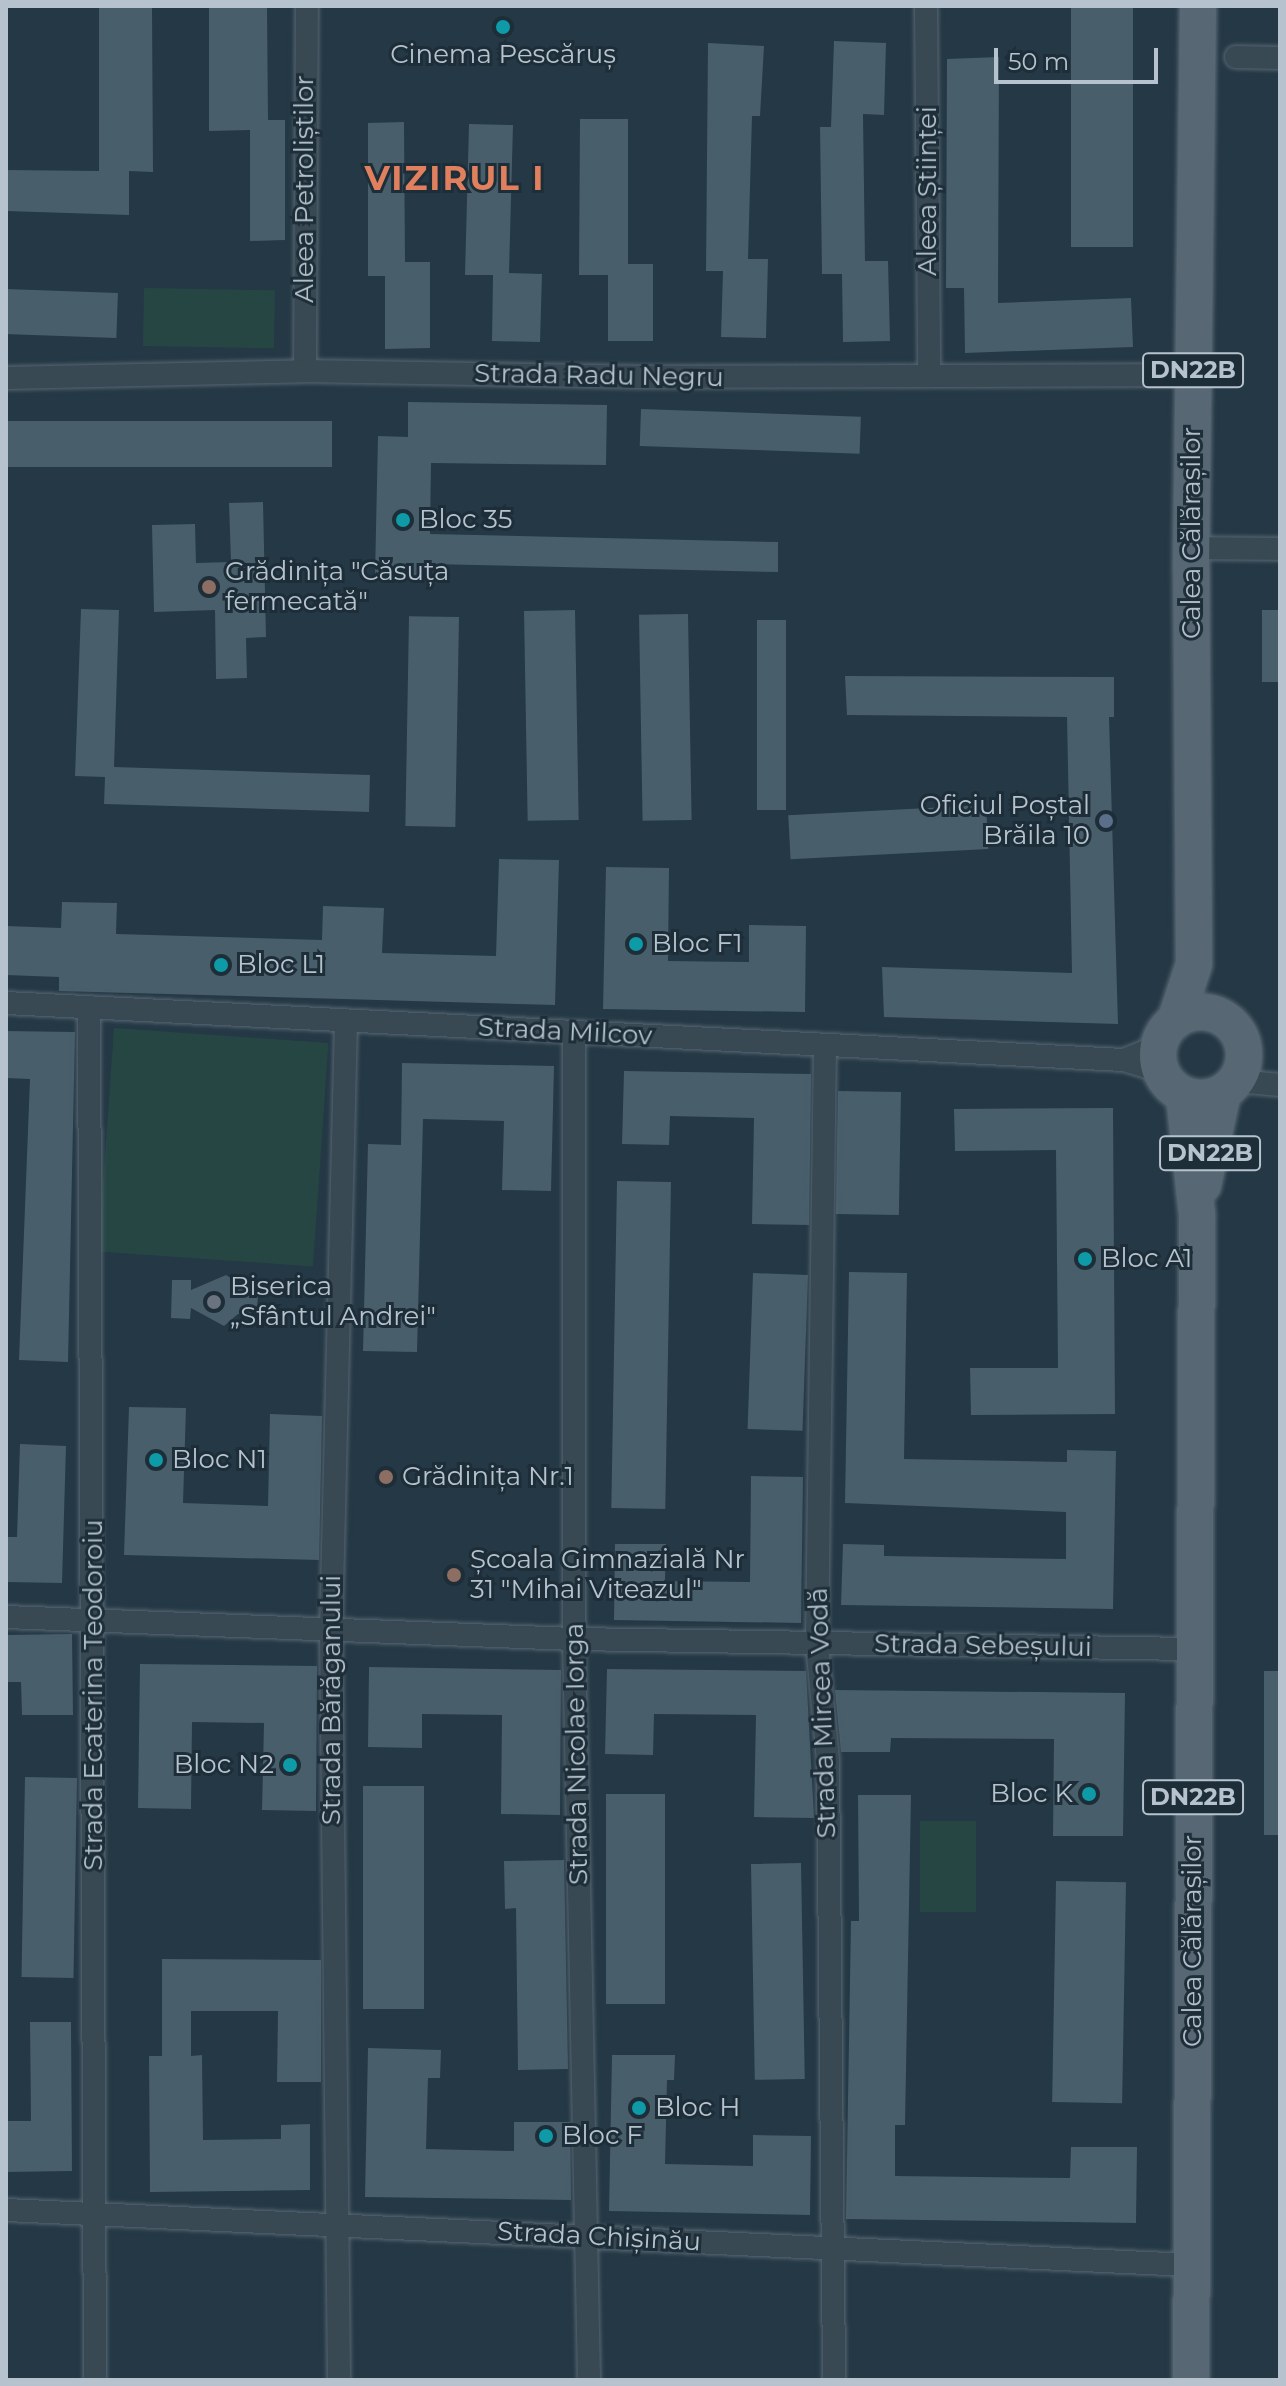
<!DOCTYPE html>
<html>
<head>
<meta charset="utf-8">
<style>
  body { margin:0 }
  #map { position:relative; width:1286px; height:2386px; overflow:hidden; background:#243845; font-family:Montserrat,sans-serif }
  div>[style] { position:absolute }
  .green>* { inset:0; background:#264644; transform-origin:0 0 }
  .building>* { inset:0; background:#485e6b; transform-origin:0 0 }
  .roads { filter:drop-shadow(0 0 2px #576671) drop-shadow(0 0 2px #576671) }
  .street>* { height:22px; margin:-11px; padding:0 11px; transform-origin:11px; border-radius:11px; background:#394954 }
  .primary>* { height:36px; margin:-18px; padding:0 18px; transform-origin:18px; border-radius:18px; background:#576874 }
  .primary>.ring { margin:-18px; padding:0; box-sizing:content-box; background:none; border:36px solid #576874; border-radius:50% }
  .dots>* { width:22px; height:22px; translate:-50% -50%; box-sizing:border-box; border:4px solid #1d2e39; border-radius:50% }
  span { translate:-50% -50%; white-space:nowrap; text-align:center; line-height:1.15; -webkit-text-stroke:6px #1d2e39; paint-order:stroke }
  .shield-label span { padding:2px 6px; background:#1d2e39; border:2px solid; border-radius:6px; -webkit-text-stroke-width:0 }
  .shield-label { font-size:24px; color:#b6c3ce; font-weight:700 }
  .poi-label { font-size:26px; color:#b6c3ce }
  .left { translate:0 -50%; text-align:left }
  .right { translate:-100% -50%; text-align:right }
  .street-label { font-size:26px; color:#b6c3ce }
  .district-label { font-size:34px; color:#e0805f; font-weight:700; letter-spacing:2px }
  .frame { position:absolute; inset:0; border:8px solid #b6c3ce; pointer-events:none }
  .scale { position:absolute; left:994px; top:48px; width:164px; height:36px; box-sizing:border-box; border:4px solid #b6c3ce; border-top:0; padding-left:10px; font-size:24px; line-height:28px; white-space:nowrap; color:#b6c3ce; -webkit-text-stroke:6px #1d2e39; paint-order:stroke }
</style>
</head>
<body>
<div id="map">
  <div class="green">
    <i style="left:144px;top:288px;width:131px;height:58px;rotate:1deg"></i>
    <i style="left:114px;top:1028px;width:215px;height:224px;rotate:4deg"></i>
    <i style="left:920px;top:1821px;width:56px;height:91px"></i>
  </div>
  <div class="building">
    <i style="clip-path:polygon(99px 6px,152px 6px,153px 172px,129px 171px,129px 215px,6px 211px,6px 170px,99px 171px)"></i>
    <i style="clip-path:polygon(209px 6px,267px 6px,268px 120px,285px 120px,285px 240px,250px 241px,250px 130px,209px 131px)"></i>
    <i style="left:1071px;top:6px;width:62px;height:241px"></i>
    <i style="clip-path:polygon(834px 41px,886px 43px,884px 115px,863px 114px,865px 261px,888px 261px,890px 341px,843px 342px,842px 274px,822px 274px,820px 127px,831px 127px)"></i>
    <i style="clip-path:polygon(708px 43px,764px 46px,760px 116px,752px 116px,748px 259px,768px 259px,766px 338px,721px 337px,723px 271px,706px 271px)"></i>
    <i style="clip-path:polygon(999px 57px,998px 303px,1131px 298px,1133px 347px,965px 353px,964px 288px,946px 288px,947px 59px)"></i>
    <i style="clip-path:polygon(580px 119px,628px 119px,628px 264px,653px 264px,653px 341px,608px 341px,608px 275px,579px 275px)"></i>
    <i style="clip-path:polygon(404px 122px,405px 262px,430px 262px,430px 348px,385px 349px,385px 276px,368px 276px,368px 123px)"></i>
    <i style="clip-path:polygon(469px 124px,513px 125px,509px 273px,542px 274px,540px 342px,492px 341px,493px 275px,465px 275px)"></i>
    <i style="left:6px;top:289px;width:112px;height:45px;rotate:2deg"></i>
    <i style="clip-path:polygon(408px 402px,607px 405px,606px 465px,431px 463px,430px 534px,778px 542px,778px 572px,429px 564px,429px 576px,375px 575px,378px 436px,408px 437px)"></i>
    <i style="left:641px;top:409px;width:220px;height:37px;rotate:2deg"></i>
    <i style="left:6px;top:421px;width:326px;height:46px"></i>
    <i style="clip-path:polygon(263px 502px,266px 637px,246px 638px,247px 678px,216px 679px,215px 610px,154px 612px,152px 525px,195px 524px,196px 563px,231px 562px,229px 503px)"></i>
    <i style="clip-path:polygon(81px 609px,119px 610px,114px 767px,370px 775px,369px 812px,104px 804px,105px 777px,75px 776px)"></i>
    <i style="left:575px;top:610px;width:210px;height:51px;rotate:89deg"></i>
    <i style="left:1262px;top:610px;width:18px;height:72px"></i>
    <i style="left:688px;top:614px;width:206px;height:49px;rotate:89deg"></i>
    <i style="left:459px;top:617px;width:210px;height:50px;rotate:91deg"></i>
    <i style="left:757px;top:620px;width:29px;height:190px"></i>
    <i style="clip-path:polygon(845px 676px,1114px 677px,1114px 717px,1109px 717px,1118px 1024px,884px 1017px,882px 967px,1072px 973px,1067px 717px,847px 715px)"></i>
    <i style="left:986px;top:805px;width:44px;height:198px;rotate:87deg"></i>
    <i style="clip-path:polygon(499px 859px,559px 860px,555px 1005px,59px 991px,59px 977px,6px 975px,6px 926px,61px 928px,62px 902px,117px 903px,116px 934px,322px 940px,323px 906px,384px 908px,382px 953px,496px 956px)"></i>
    <i style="clip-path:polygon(606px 867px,669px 868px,668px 961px,749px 962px,749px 925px,806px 926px,805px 1012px,603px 1009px)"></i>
    <i style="clip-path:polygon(6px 1031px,75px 1032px,68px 1362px,19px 1360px,30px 1079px,6px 1078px)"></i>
    <i style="clip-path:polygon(402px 1063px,554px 1066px,551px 1191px,502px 1190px,504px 1121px,423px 1119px,417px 1352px,363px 1351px,368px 1144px,401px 1145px)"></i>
    <i style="clip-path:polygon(624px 1071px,811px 1074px,809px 1225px,752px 1224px,754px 1118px,670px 1116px,669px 1145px,622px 1144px)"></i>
    <i style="left:838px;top:1091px;width:63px;height:123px;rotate:1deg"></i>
    <i style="clip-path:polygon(1113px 1108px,1115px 1414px,971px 1415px,970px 1368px,1058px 1368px,1056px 1150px,955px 1151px,954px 1109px)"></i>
    <i style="left:617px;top:1181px;width:54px;height:327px;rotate:1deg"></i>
    <i style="clip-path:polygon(849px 1272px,907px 1273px,904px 1459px,1067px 1462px,1067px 1450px,1116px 1451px,1113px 1609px,841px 1605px,843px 1544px,884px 1545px,884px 1556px,1066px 1559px,1066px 1512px,845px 1503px)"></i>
    <i style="left:753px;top:1273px;width:55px;height:156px;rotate:2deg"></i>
    <i style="clip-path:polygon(226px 1275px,258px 1296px,257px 1307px,249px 1315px,238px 1314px,224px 1326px,191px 1308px,190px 1319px,171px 1318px,172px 1280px,191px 1280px,191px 1290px)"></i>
    <i style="clip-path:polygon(129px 1407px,186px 1408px,183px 1503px,268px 1506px,270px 1414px,322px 1416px,319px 1560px,124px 1555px)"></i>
    <i style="clip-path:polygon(20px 1444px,66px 1446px,62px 1583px,6px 1582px,6px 1537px,17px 1537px)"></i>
    <i style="clip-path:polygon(751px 1476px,803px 1477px,801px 1623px,614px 1620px,615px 1544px,666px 1544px,665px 1581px,750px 1582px)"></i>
    <i style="clip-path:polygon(72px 1634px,73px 1715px,22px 1715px,21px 1682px,6px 1682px,6px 1635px)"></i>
    <i style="clip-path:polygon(140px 1664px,317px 1666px,316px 1811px,262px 1810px,264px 1723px,192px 1722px,191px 1809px,138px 1808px)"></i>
    <i style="clip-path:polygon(369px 1667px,561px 1670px,560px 1815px,501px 1814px,502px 1715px,422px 1714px,422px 1748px,368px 1747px)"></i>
    <i style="clip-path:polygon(607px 1669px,806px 1671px,814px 1818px,754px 1817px,756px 1715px,654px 1714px,653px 1755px,605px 1754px)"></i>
    <i style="left:1264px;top:1671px;width:16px;height:164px"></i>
    <i style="clip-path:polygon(835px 1690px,1125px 1693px,1123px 1836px,1053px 1836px,1054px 1739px,891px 1738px,890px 1752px,841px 1752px)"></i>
    <i style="left:25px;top:1777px;width:52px;height:200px;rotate:1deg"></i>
    <i style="left:363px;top:1786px;width:61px;height:223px"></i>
    <i style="left:606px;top:1794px;width:59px;height:210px"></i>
    <i style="clip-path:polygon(858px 1795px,911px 1795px,905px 2125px,895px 2125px,895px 2176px,1070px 2178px,1071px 2147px,1137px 2147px,1136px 2223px,846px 2219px,851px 1921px,859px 1921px)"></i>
    <i style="clip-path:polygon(564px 1860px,568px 2069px,518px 2070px,516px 1908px,505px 1909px,504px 1861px)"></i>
    <i style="left:801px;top:1863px;width:216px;height:50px;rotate:89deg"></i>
    <i style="left:1056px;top:1881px;width:70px;height:221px;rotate:1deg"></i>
    <i style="clip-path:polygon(162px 1959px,321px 1960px,321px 2082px,277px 2082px,278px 2011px,191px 2011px,191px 2056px,202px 2055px,203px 2140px,281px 2139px,281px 2125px,310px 2124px,310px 2190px,150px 2192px,149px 2056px,162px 2056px)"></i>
    <i style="clip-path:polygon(30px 2022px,71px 2022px,72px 2171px,6px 2172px,6px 2121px,31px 2121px)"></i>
    <i style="clip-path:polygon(368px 2048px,441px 2050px,440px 2078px,428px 2078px,426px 2149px,514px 2151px,514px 2122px,570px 2122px,571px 2200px,365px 2197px)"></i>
    <i style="clip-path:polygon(612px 2055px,675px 2055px,674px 2080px,667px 2080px,665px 2164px,753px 2166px,753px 2135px,811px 2136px,810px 2215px,609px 2211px)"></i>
  </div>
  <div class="roads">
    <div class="street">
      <i style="left:926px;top:6px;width:369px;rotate:89.5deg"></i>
      <i style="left:1236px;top:57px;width:44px;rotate:1.3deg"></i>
      <i style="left:305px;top:371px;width:365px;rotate:-89.7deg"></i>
      <i style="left:6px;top:378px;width:299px;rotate:-1.3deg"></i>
      <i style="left:305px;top:371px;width:329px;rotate:1deg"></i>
      <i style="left:634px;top:377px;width:559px;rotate:-0.2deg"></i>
      <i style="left:1191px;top:548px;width:89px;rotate:0.6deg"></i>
      <i style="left:6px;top:1003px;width:1119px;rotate:2.92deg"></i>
      <i style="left:1124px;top:1060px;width:38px;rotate:17deg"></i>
      <i style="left:89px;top:1010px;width:1370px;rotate:89.75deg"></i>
      <i style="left:574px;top:1032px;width:607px;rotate:90deg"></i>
      <i style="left:574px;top:1639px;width:741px;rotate:88.84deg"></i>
      <i style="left:825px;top:1046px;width:598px;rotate:90.77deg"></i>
      <i style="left:817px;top:1644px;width:118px;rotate:84.6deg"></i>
      <i style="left:828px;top:1761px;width:619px;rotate:89.44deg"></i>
      <i style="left:1124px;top:1060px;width:37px;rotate:-22deg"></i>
      <i style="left:1236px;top:1081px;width:44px;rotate:5.2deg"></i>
      <i style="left:6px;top:1617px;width:568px;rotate:2.22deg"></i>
      <i style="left:574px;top:1639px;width:619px;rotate:0.93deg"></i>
      <i style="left:6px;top:2210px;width:1186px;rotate:2.66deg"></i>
      <i style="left:339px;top:2380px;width:750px;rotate:-90.61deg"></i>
      <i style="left:331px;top:1630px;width:609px;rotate:-88.59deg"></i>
    </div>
    <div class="primary">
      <i class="ring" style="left:1158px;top:1012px;width:50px;height:50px"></i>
      <i style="left:1176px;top:1019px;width:58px;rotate:-71.9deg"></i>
      <i style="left:1194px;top:964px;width:396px;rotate:-90.4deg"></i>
      <i style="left:1191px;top:568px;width:562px;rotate:-89.29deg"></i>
      <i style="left:1184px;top:1095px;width:120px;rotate:83.8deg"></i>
      <i style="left:1197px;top:1214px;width:1166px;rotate:90.29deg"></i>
      <i style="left:1203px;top:1185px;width:95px;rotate:-77.9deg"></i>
    </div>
  </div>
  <div class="dots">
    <i style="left:503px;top:27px;background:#0f9aa8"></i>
    <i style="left:403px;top:520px;background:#0f9aa8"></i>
    <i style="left:209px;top:587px;background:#8d6e63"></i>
    <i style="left:1106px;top:821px;background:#5c6f8a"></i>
    <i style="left:636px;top:944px;background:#0f9aa8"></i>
    <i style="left:221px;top:965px;background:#0f9aa8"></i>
    <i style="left:1085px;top:1259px;background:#0f9aa8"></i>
    <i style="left:214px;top:1302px;background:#6b7280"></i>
    <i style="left:156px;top:1460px;background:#0f9aa8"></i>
    <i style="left:386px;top:1477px;background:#8d6e63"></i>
    <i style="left:454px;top:1575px;background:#8d6e63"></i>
    <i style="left:290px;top:1765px;background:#0f9aa8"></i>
    <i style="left:1089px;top:1794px;background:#0f9aa8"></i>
    <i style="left:639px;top:2108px;background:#0f9aa8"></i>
    <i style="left:546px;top:2136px;background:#0f9aa8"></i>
  </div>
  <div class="shield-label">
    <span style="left:1193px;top:370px">DN22B</span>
    <span style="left:1210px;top:1153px">DN22B</span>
    <span style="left:1193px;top:1797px">DN22B</span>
  </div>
  <div class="poi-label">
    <span style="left:503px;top:55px">Cinema Pescăruș</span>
    <span class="left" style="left:419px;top:520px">Bloc 35</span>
    <span class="left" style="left:225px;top:587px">Grădinița "Căsuța<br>fermecată"</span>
    <span class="right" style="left:1090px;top:821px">Oficiul Poștal<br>Brăila 10</span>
    <span class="left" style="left:652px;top:944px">Bloc F1</span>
    <span class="left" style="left:237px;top:965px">Bloc L1</span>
    <span class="left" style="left:1101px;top:1259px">Bloc A1</span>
    <span class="left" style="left:230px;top:1302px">Biserica<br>„Sfântul Andrei"</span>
    <span class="left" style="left:172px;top:1460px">Bloc N1</span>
    <span class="left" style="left:402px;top:1477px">Grădinița Nr.1</span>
    <span class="left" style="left:470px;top:1575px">Școala Gimnazială Nr<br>31 "Mihai Viteazul"</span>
    <span class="right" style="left:274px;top:1765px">Bloc N2</span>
    <span class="right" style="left:1073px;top:1794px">Bloc K</span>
    <span class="left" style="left:655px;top:2108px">Bloc H</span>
    <span class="left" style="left:562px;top:2136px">Bloc F</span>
  </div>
  <div class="street-label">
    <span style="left:305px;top:189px;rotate:-90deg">Aleea Petroliștilor</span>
    <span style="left:928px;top:191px;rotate:-90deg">Aleea Științei</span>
    <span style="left:599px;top:376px;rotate:1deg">Strada Radu Negru</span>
    <span style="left:1192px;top:533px;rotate:-90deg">Calea Călărașilor</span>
    <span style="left:565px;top:1032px;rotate:3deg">Strada Milcov</span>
    <span style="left:983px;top:1646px;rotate:1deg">Strada Sebeșului</span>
    <span style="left:94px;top:1695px;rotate:-90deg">Strada Ecaterina Teodoroiu</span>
    <span style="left:332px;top:1700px;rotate:-90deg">Strada Bărăganului</span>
    <span style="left:823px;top:1713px;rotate:-92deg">Strada Mircea Vodă</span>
    <span style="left:577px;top:1754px;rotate:-91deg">Strada Nicolae Iorga</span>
    <span style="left:1193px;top:1941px;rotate:-90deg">Calea Călărașilor</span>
    <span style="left:599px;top:2237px;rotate:3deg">Strada Chișinău</span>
  </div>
  <div class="district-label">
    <span style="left:455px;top:179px">VIZIRUL I</span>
  </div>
  <div class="frame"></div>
  <div class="scale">50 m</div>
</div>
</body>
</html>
